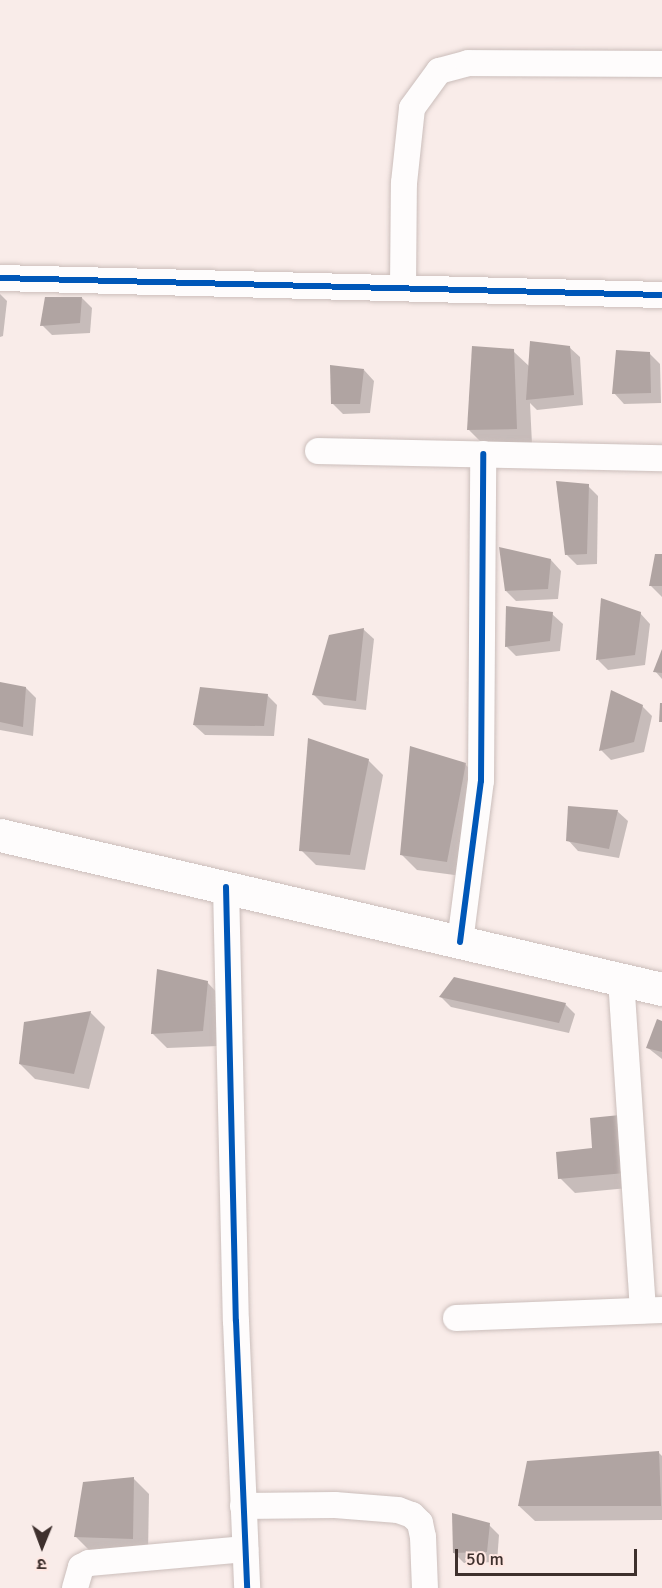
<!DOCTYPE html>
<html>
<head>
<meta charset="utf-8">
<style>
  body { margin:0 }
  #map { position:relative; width:662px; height:1588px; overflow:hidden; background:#f9ece9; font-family:Signika,"Noto Sans Devanagari",sans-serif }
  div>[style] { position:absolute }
  .shadow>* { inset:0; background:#0003 }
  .building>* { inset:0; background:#b0a4a2 }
  .roads { filter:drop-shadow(0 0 2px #cbbebb) drop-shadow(0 0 2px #cbbebb) }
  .minor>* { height:26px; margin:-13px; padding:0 13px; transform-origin:13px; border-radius:13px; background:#fefcfc }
  .major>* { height:33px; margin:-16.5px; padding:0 16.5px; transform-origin:16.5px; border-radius:16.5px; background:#fefcfc }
  .cycleway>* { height:6px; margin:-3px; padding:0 3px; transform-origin:3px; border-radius:3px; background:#0057b8 }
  span { translate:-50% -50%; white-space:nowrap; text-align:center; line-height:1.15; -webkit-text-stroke:6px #ffe8e3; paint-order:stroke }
  .north { position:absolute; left:12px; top:1516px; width:60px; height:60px; -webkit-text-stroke:4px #ffe8e3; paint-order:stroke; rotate:181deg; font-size:16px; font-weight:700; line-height:24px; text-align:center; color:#3e302d }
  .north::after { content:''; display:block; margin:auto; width:21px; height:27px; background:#3e302d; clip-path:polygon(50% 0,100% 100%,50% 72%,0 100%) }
  .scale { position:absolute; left:455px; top:1549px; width:182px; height:27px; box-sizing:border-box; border:3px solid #3e302d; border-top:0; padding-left:8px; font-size:18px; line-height:21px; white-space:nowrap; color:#3e302d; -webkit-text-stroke:4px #ffe8e3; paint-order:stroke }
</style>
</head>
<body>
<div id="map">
  <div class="shadow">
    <i style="clip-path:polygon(0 294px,7px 301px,3px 336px,0 337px)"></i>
    <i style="clip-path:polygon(82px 298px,92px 308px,90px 333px,52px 335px,42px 325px)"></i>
    <i style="clip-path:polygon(569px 347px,580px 357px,583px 405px,537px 410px,530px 403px,532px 444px,484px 445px,469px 430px,513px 351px,530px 367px)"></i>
    <i style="clip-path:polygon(649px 353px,660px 364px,661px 403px,624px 404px,614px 393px)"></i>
    <i style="clip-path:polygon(364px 370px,374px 381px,370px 413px,343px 414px,332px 403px)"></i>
    <i style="clip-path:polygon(588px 486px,598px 496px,597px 564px,577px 565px,566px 554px)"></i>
    <i style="clip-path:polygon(662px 556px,662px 597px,650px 585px)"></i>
    <i style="clip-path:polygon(551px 560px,561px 571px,558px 599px,516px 601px,506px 591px)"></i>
    <i style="clip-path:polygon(640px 613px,650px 624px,645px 665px,608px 670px,598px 660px)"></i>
    <i style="clip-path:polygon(552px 614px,563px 624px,560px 651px,516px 656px,506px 646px)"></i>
    <i style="clip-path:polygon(363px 629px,374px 639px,366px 710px,324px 705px,314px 695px)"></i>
    <i style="clip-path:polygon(662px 653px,662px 679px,655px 671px)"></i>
    <i style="clip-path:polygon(0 684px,26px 688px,36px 698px,33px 736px,0 730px)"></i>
    <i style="clip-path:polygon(267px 695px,277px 705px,274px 736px,205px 735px,194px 725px)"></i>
    <i style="clip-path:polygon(642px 706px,652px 716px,644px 752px,611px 760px,601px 750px)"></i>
    <i style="clip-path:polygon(368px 760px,383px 775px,365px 870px,316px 865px,301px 850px)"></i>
    <i style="clip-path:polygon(465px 764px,480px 780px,462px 876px,417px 870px,402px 855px)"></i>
    <i style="clip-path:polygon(617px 811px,628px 821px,619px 858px,578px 851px,568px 840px)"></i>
    <i style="clip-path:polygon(207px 982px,222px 998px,218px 1046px,167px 1048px,152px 1033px)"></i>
    <i style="clip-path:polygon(441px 997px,565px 1004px,575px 1014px,569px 1033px,451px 1007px)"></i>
    <i style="clip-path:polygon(90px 1012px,105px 1027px,89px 1089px,35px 1079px,20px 1064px)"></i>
    <i style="clip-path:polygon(662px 1022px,662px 1059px,648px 1048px)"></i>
    <i style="clip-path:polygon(594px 1149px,639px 1187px,575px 1193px,560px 1178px)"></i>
    <i style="clip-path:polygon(659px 1453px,662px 1456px,662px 1520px,535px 1521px,519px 1506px)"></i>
    <i style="clip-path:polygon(134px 1479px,149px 1494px,148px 1554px,91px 1552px,76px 1537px)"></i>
    <i style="clip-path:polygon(489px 1525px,499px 1535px,497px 1562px,464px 1563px,454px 1553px)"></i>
  </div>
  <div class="building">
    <i style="clip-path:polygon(45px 297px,82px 297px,80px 323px,40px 326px)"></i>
    <i style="clip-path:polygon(530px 341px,570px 346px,574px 395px,526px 400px)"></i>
    <i style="clip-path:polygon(472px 346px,514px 349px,517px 429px,467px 430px)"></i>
    <i style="clip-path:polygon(616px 350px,650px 352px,651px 393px,612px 394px)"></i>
    <i style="clip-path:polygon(330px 365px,364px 369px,360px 404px,331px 404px)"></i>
    <i style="clip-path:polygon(556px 481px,589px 484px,587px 554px,565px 555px)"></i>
    <i style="clip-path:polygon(499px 547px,551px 559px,548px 589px,505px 591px)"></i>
    <i style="clip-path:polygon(655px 554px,662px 554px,662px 586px,649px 586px)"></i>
    <i style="clip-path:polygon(601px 598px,641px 612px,635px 655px,596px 660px)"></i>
    <i style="clip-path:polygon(506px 606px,553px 612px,550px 641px,505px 647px)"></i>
    <i style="clip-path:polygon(364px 628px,356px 701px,312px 695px,329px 635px)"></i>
    <i style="clip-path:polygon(662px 649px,662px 673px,653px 672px)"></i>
    <i style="clip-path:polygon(0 682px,26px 687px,23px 727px,0 722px)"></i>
    <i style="clip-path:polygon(200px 687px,268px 694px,264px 726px,193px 725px)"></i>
    <i style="clip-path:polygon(611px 690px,643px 705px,634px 742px,599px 751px)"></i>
    <i style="clip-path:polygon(660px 703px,662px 703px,662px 722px,659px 722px)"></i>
    <i style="clip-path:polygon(308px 738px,369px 759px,350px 855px,299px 851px)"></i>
    <i style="clip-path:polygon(410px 746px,466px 763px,447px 862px,400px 855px)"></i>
    <i style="clip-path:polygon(568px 806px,618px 810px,609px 849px,566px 841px)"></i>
    <i style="clip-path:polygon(157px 969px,208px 981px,203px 1031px,151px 1034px)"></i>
    <i style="clip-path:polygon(454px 977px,566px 1003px,559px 1023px,439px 997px)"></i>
    <i style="clip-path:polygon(91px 1011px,74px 1074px,19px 1064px,24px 1022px)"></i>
    <i style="clip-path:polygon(657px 1019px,662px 1021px,662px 1052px,646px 1048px)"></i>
    <i style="clip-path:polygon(620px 1115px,625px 1173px,558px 1179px,556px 1152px,592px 1148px,590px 1118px)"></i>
    <i style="clip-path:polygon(659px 1451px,661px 1506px,518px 1506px,527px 1461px)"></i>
    <i style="clip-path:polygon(134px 1477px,133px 1539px,74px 1537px,83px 1482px)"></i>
    <i style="clip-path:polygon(452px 1513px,490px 1523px,487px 1552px,453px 1553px)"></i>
  </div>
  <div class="roads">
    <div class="minor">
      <i style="left:0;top:278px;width:662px;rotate:1.47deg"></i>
      <i style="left:403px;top:288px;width:105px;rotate:-89.5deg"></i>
      <i style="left:404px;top:183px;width:75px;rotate:-83.9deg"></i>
      <i style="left:412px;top:108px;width:46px;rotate:-53.9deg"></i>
      <i style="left:439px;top:71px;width:30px;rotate:-15deg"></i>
      <i style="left:468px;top:63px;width:194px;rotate:0.3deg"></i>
      <i style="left:318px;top:451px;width:344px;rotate:1.2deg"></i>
      <i style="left:226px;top:887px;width:434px;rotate:88.7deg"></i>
      <i style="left:236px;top:1321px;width:267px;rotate:87.6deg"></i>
      <i style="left:460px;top:942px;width:162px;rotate:-82.6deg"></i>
      <i style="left:481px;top:781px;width:327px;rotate:-89.6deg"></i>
      <i style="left:621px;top:979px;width:332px;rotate:86.2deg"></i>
      <i style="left:456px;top:1318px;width:206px;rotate:-2.2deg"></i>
      <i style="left:243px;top:1506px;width:92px;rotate:-0.6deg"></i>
      <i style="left:335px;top:1505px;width:63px;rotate:4.5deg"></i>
      <i style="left:398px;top:1510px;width:15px;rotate:20deg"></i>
      <i style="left:412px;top:1515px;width:11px;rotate:45deg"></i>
      <i style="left:420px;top:1523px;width:14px;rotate:78deg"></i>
      <i style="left:423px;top:1537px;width:51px;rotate:87.8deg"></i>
      <i style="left:75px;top:1588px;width:22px;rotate:-74deg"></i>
      <i style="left:81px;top:1567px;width:9px;rotate:-27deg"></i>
      <i style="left:89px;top:1563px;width:157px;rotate:-5.1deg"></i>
    </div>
    <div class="major">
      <i style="left:0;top:835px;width:680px;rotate:13.1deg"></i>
    </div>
  </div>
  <div class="cycleway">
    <i style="left:0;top:278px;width:662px;rotate:1.47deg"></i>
    <i style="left:226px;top:887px;width:434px;rotate:88.7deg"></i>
    <i style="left:236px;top:1321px;width:267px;rotate:87.6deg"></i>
    <i style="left:460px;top:942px;width:162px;rotate:-82.6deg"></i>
    <i style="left:481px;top:781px;width:327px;rotate:-89.6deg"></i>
  </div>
  <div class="north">उ</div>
  <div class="scale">50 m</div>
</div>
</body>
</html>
